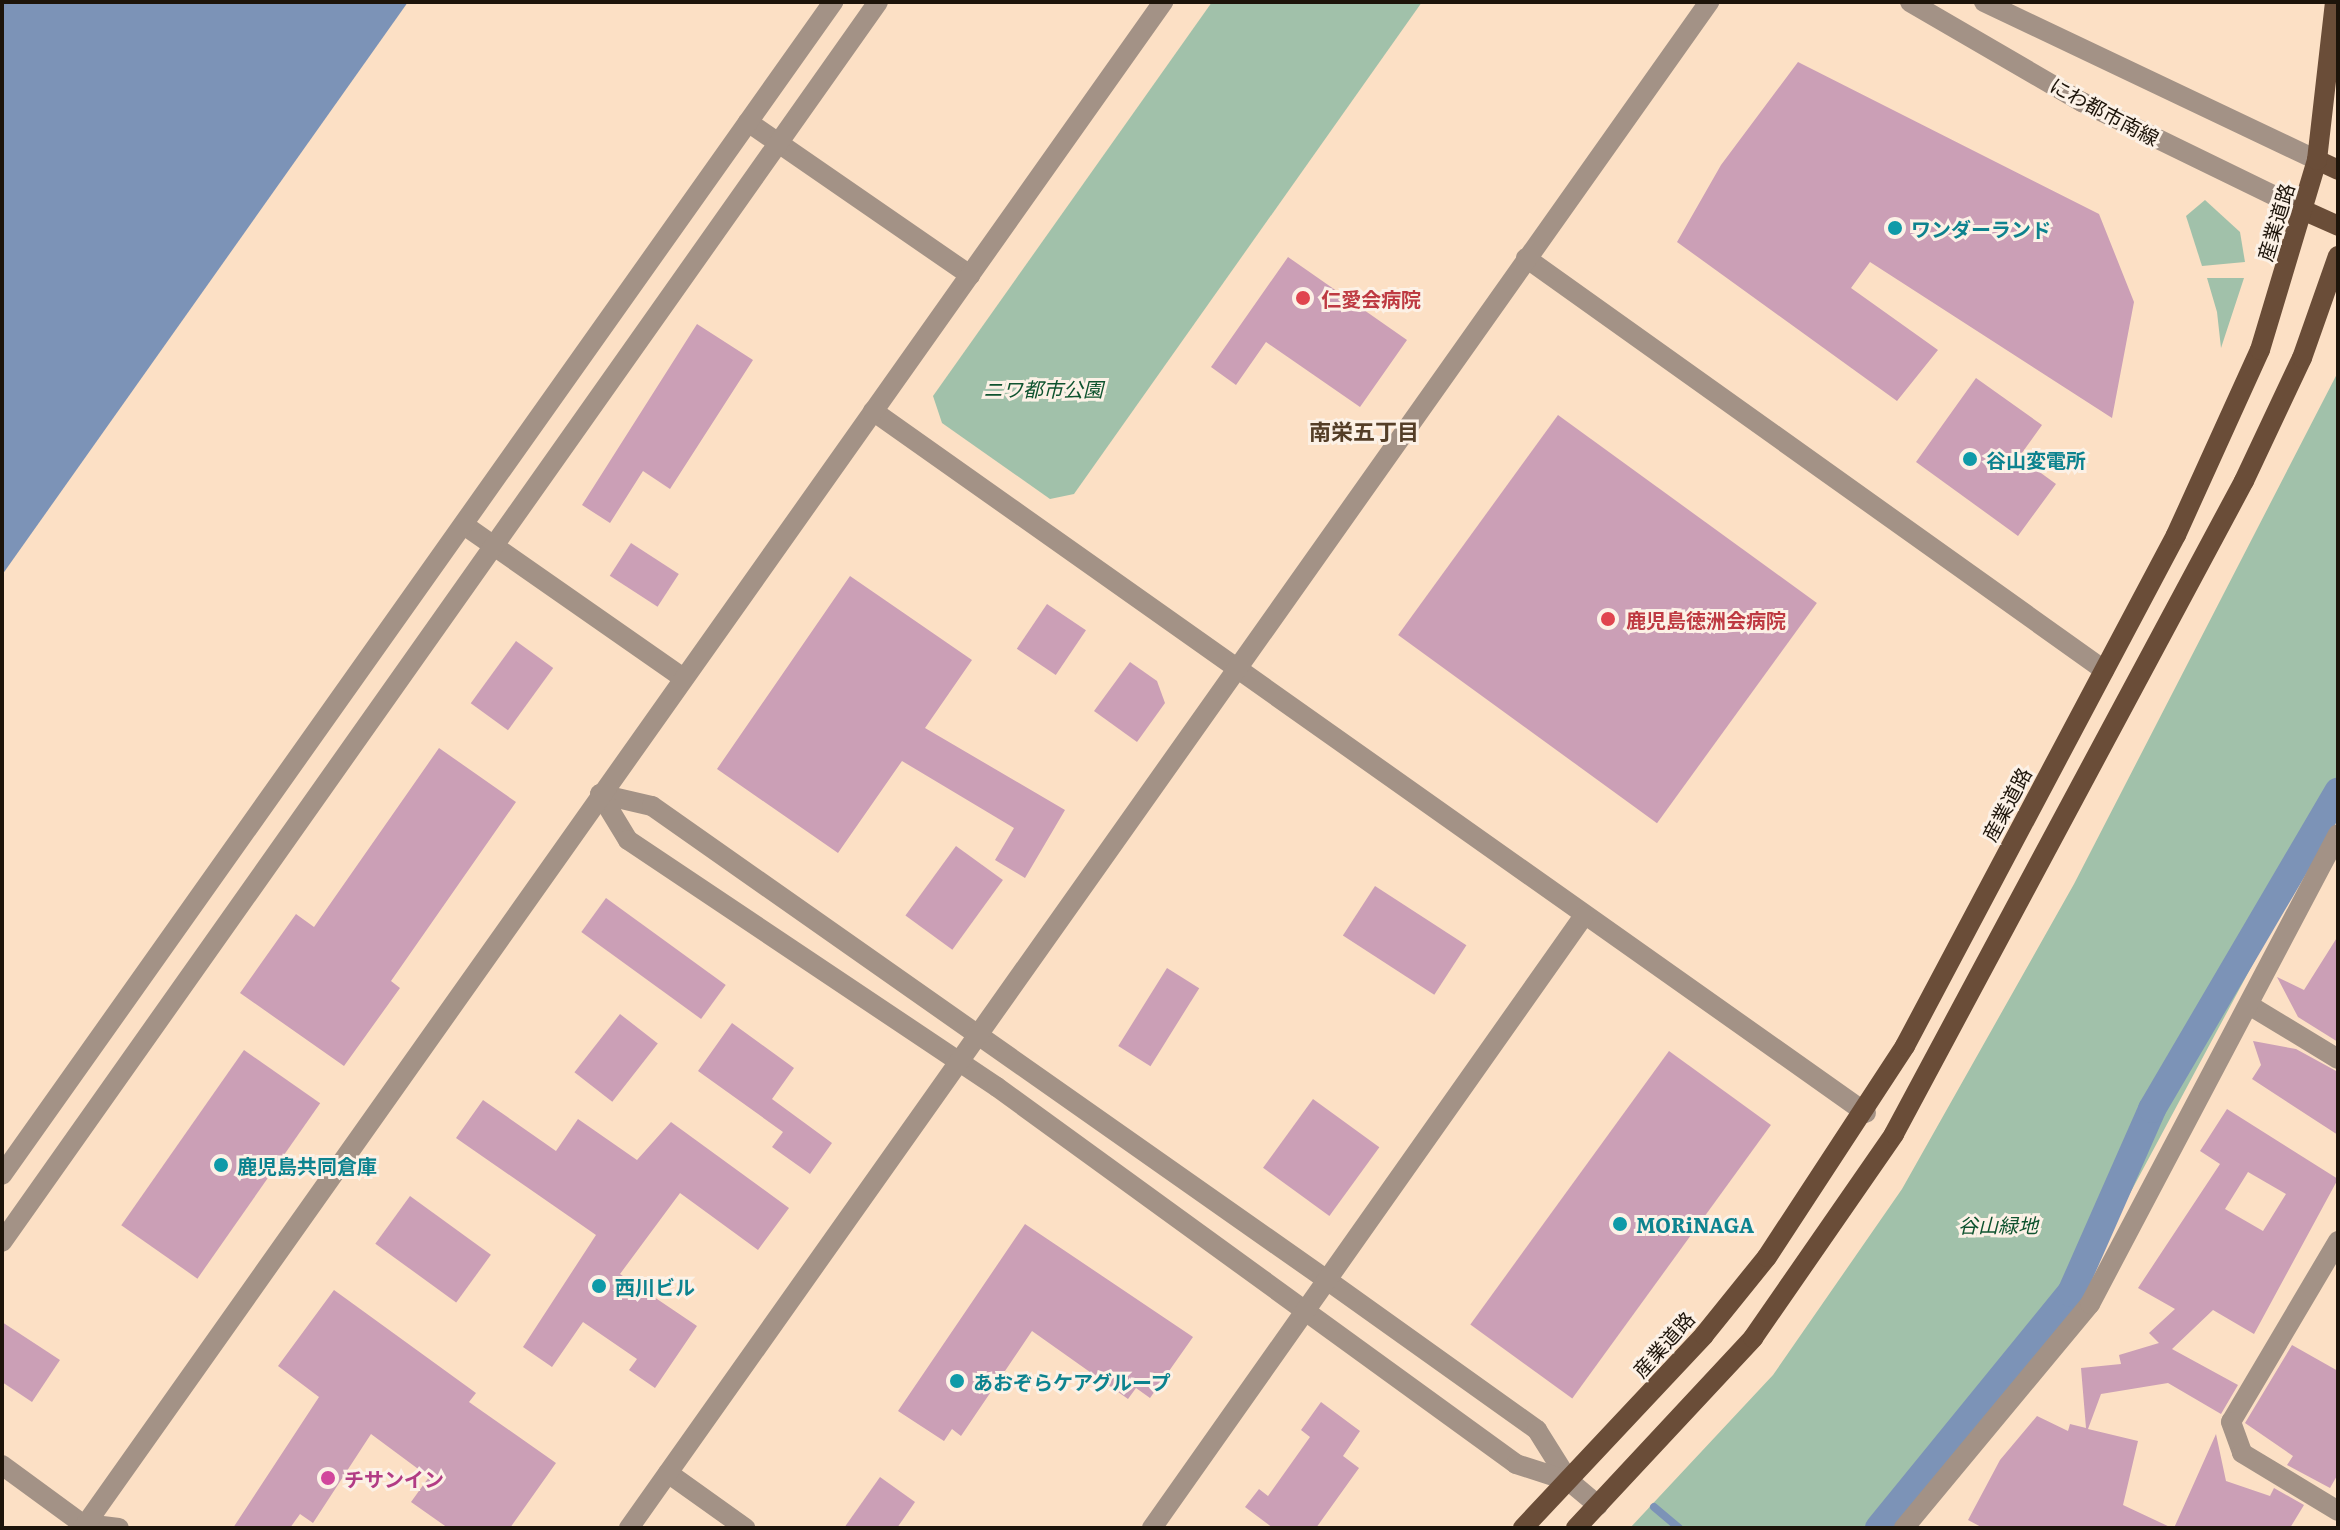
<!DOCTYPE html>
<html>
<head>
<meta charset="utf-8">
<style>
  body { margin:0 }
  #map { position:relative; width:2340px; height:1530px; overflow:hidden; background:#fce0c5; font-family:Literata,"Noto Sans JP",serif }
  div>[style] { position:absolute }
  .green>* { inset:0; background:#a1c1aa }
  .water>* { inset:0; background:#7c93b7 }
  .stream>* { height:8px; margin:-4px; padding:0 4px; transform-origin:4px; border-radius:4px; background:#7c93b7 }
  .canal>* { height:28px; margin:-14px; padding:0 14px; transform-origin:14px; border-radius:14px; background:#7c93b7 }
  .building>* { inset:0; background:#cb9fb6; transform-origin:0 0 }
  .minor>* { height:20px; margin:-10px; padding:0 10px; transform-origin:10px; border-radius:10px; background:#a39286 }
  .major>* { height:20px; margin:-10px; padding:0 10px; transform-origin:10px; border-radius:10px; background:#6a4d38 }
  .dots>* { width:22px; height:22px; translate:-50% -50%; box-sizing:border-box; border:4px solid #fcf1e6; border-radius:50% }
  span { translate:-50% -50%; white-space:nowrap; text-align:center; line-height:1.15; -webkit-text-stroke:6px #fcf1e6; paint-order:stroke }
  .street-label { font-size:20px; color:#1d140a }
  .culture-label { font-size:20px; color:#0d838f; font-weight:700 }
  .left { translate:0 -50%; text-align:left }
  .health-label { font-size:20px; color:#be3a42; font-weight:700 }
  .park-label { font-size:20px; color:#0e532f; font-style:italic }
  .hotel-label { font-size:20px; color:#b23c85; font-weight:700 }
  .neighbourhood-label { font-size:22px; color:#543e27; font-weight:700 }
  .frame { position:absolute; inset:0; border:4px solid #1d140a; pointer-events:none }
</style>
</head>
<body>
<div id="map">
  <div class="green">
    <i style="clip-path:polygon(1212px 2px,1422px 2px,1074px 494px,1050px 499px,942px 423px,933px 396px)"></i>
    <i style="clip-path:polygon(2205px 200px,2240px 232px,2245px 262px,2202px 266px,2186px 216px)"></i>
    <i style="clip-path:polygon(2207px 278px,2244px 278px,2221px 348px,2217px 312px)"></i>
    <i style="clip-path:polygon(2338px 372px,2338px 805px,2075px 1296px,1887px 1528px,1630px 1528px,1773px 1375px,1902px 1189px,2074px 884px)"></i>
  </div>
  <div class="water">
    <i style="clip-path:polygon(2px 2px,408px 2px,2px 575px)"></i>
  </div>
  <div class="stream">
    <i style="left:1654px;top:1507px;width:33px;rotate:40deg"></i>
  </div>
  <div class="canal">
    <i style="left:1879px;top:1528px;width:303px;rotate:-50.8deg"></i>
    <i style="left:2071px;top:1293px;width:201px;rotate:-66.2deg"></i>
    <i style="left:2152px;top:1109px;width:368px;rotate:-59.6deg"></i>
  </div>
  <div class="building">
    <i style="clip-path:polygon(1798px 62px,2099px 214px,2134px 302px,2112px 418px,1870px 262px,1851px 288px,1938px 350px,1897px 401px,1677px 242px,1721px 165px)"></i>
    <i style="clip-path:polygon(1288px 257px,1407px 340px,1360px 407px,1266px 342px,1236px 385px,1211px 367px)"></i>
    <i style="clip-path:polygon(697px 324px,753px 360px,670px 489px,643px 471px,610px 523px,582px 505px)"></i>
    <i style="clip-path:polygon(1976px 378px,2042px 425px,2019px 457px,2056px 484px,2018px 536px,1916px 462px)"></i>
    <i style="left:1558px;top:415px;width:320px;height:272px;rotate:36deg"></i>
    <i style="left:631px;top:543px;width:57px;height:39px;rotate:33deg"></i>
    <i style="clip-path:polygon(850px 576px,972px 660px,925px 728px,1065px 810px,1025px 878px,995px 860px,1014px 828px,902px 761px,838px 853px,717px 769px)"></i>
    <i style="left:1047px;top:604px;width:47px;height:54px;rotate:34deg"></i>
    <i style="left:516px;top:641px;width:46px;height:77px;rotate:36deg"></i>
    <i style="clip-path:polygon(1130px 662px,1157px 681px,1165px 703px,1137px 742px,1094px 711px)"></i>
    <i style="clip-path:polygon(439px 748px,516px 802px,391px 981px,400px 988px,344px 1066px,240px 993px,296px 914px,314px 927px)"></i>
    <i style="left:956px;top:846px;width:58px;height:86px;rotate:36deg"></i>
    <i style="left:1375px;top:886px;width:109px;height:59px;rotate:33deg"></i>
    <i style="left:606px;top:898px;width:148px;height:42px;rotate:36deg"></i>
    <i style="clip-path:polygon(2338px 936px,2338px 1042px,2298px 1017px,2277px 977px,2304px 990px)"></i>
    <i style="left:1167px;top:968px;width:38px;height:92px;rotate:32deg"></i>
    <i style="left:620px;top:1014px;width:48px;height:74px;rotate:38deg"></i>
    <i style="clip-path:polygon(732px 1023px,794px 1068px,772px 1099px,832px 1143px,810px 1174px,772px 1147px,783px 1132px,698px 1071px)"></i>
    <i style="clip-path:polygon(2253px 1041px,2296px 1049px,2338px 1072px,2338px 1135px,2252px 1079px,2261px 1065px)"></i>
    <i style="left:244px;top:1050px;width:93px;height:214px;rotate:35deg"></i>
    <i style="left:1669px;top:1051px;width:126px;height:338px;rotate:36deg"></i>
    <i style="left:1313px;top:1099px;width:82px;height:85px;rotate:36deg"></i>
    <i style="clip-path:polygon(483px 1100px,556px 1151px,578px 1119px,637px 1160px,671px 1122px,789px 1208px,758px 1250px,680px 1193px,620px 1274px,697px 1326px,655px 1388px,629px 1370px,637px 1359px,583px 1322px,552px 1367px,523px 1347px,596px 1235px,456px 1138px)"></i>
    <i style="clip-path:polygon(evenodd,2227px 1109px,2338px 1179px,2254px 1334px,2213px 1310px,2172px 1349px,2238px 1385px,2221px 1414px,2168px 1383px,2101px 1394px,2088px 1429px,2138px 1441px,2123px 1505px,2172px 1528px,1983px 1528px,1968px 1520px,2000px 1460px,2037px 1416px,2068px 1431px,2070px 1424px,2086px 1428px,2081px 1368px,2121px 1364px,2119px 1355px,2159px 1343px,2149px 1333px,2175px 1309px,2138px 1288px,2220px 1164px,2200px 1151px,2227px 1109px,2248px 1172px,2286px 1194px,2263px 1231px,2225px 1209px,2248px 1172px)"></i>
    <i style="left:410px;top:1196px;width:100px;height:59px;rotate:36deg"></i>
    <i style="clip-path:polygon(1025px 1224px,1193px 1337px,1150px 1398px,1136px 1388px,1128px 1399px,1032px 1331px,961px 1436px,952px 1429px,944px 1441px,898px 1411px)"></i>
    <i style="clip-path:polygon(334px 1290px,476px 1393px,469px 1402px,556px 1463px,510px 1528px,448px 1528px,411px 1502px,429px 1477px,371px 1434px,313px 1523px,300px 1514px,290px 1528px,233px 1528px,319px 1397px,278px 1366px)"></i>
    <i style="clip-path:polygon(2px 1322px,60px 1360px,32px 1402px,2px 1382px)"></i>
    <i style="clip-path:polygon(2292px 1345px,2338px 1371px,2338px 1474px,2330px 1488px,2287px 1465px,2293px 1456px,2245px 1423px)"></i>
    <i style="clip-path:polygon(1321px 1402px,1360px 1431px,1343px 1456px,1359px 1468px,1316px 1528px,1273px 1528px,1245px 1507px,1259px 1489px,1268px 1496px,1310px 1437px,1301px 1430px)"></i>
    <i style="clip-path:polygon(2216px 1434px,2226px 1481px,2270px 1496px,2274px 1488px,2304px 1505px,2290px 1528px,2174px 1528px)"></i>
    <i style="clip-path:polygon(880px 1477px,915px 1502px,897px 1528px,844px 1528px)"></i>
  </div>
  <div class="minor">
    <i style="left:1910px;top:2px;width:199px;rotate:30.2deg"></i>
    <i style="left:2082px;top:102px;width:248px;rotate:26deg"></i>
    <i style="left:1984px;top:2px;width:369px;rotate:25.4deg"></i>
    <i style="left:748px;top:122px;width:270px;rotate:34.6deg"></i>
    <i style="left:1526px;top:258px;width:710px;rotate:35.48deg"></i>
    <i style="left:873px;top:411px;width:1216px;rotate:35.26deg"></i>
    <i style="left:464px;top:525px;width:266px;rotate:34.9deg"></i>
    <i style="left:600px;top:794px;width:53px;rotate:13deg"></i>
    <i style="left:652px;top:806px;width:825px;rotate:35.08deg"></i>
    <i style="left:1327px;top:1280px;width:258px;rotate:35.5deg"></i>
    <i style="left:1537px;top:1430px;width:60px;rotate:57.9deg"></i>
    <i style="left:1569px;top:1481px;width:38px;rotate:40deg"></i>
    <i style="left:600px;top:794px;width:54px;rotate:58.7deg"></i>
    <i style="left:628px;top:840px;width:444px;rotate:33.8deg"></i>
    <i style="left:997px;top:1087px;width:641px;rotate:35.99deg"></i>
    <i style="left:1516px;top:1464px;width:56px;rotate:17.8deg"></i>
    <i style="left:2249px;top:1005px;width:104px;rotate:31.2deg"></i>
    <i style="left:2px;top:1175px;width:1438px;rotate:-54.68deg"></i>
    <i style="left:2338px;top:1241px;width:210px;rotate:120.6deg"></i>
    <i style="left:2231px;top:1422px;width:33px;rotate:70deg"></i>
    <i style="left:2242px;top:1453px;width:112px;rotate:31.1deg"></i>
    <i style="left:2px;top:1242px;width:1518px;rotate:-54.76deg"></i>
    <i style="left:2px;top:1465px;width:107px;rotate:36.2deg"></i>
    <i style="left:668px;top:1473px;width:95px;rotate:35.5deg"></i>
    <i style="left:86px;top:1524px;width:33px;rotate:7deg"></i>
    <i style="left:83px;top:1528px;width:1870px;rotate:-54.71deg"></i>
    <i style="left:629px;top:1528px;width:1870px;rotate:-54.71deg"></i>
    <i style="left:1152px;top:1528px;width:748px;rotate:-54.8deg"></i>
    <i style="left:1904px;top:1528px;width:291px;rotate:-50.3deg"></i>
    <i style="left:2090px;top:1304px;width:531px;rotate:-62.18deg"></i>
  </div>
  <div class="major">
    <i style="left:2317px;top:160px;width:23px;rotate:25deg"></i>
    <i style="left:2305px;top:211px;width:36px;rotate:24deg"></i>
    <i style="left:1523px;top:1528px;width:265px;rotate:-46.8deg"></i>
    <i style="left:1704px;top:1335px;width:100px;rotate:-51.1deg"></i>
    <i style="left:1767px;top:1257px;width:252px;rotate:-56.8deg"></i>
    <i style="left:1905px;top:1046px;width:578px;rotate:-62.06deg"></i>
    <i style="left:2176px;top:535px;width:203px;rotate:-65.6deg"></i>
    <i style="left:2260px;top:350px;width:198px;rotate:-73.3deg"></i>
    <i style="left:2317px;top:160px;width:159px;rotate:-83.5deg"></i>
    <i style="left:1576px;top:1528px;width:260px;rotate:-47deg"></i>
    <i style="left:1753px;top:1338px;width:248px;rotate:-55.3deg"></i>
    <i style="left:1894px;top:1134px;width:741px;rotate:-61.81deg"></i>
    <i style="left:2244px;top:481px;width:136px;rotate:-64.8deg"></i>
    <i style="left:2302px;top:358px;width:108px;rotate:-70.6deg"></i>
  </div>
  <div class="dots">
    <i style="left:1895px;top:228px;background:#0f9aa8"></i>
    <i style="left:1303px;top:298px;background:#e0444e"></i>
    <i style="left:1970px;top:459px;background:#0f9aa8"></i>
    <i style="left:1608px;top:619px;background:#e0444e"></i>
    <i style="left:221px;top:1165px;background:#0f9aa8"></i>
    <i style="left:1620px;top:1224px;background:#0f9aa8"></i>
    <i style="left:599px;top:1286px;background:#0f9aa8"></i>
    <i style="left:957px;top:1381px;background:#0f9aa8"></i>
    <i style="left:328px;top:1478px;background:#d1479c"></i>
  </div>
  <div class="street-label">
    <span style="left:2105px;top:111px;rotate:28deg">にわ都市南線</span>
    <span style="left:2275px;top:222px;rotate:-73deg">産業道路</span>
    <span style="left:2006px;top:804px;rotate:-62deg">産業道路</span>
    <span style="left:1663px;top:1344px;rotate:-48deg">産業道路</span>
  </div>
  <div class="culture-label">
    <span class="left" style="left:1911px;top:228px">ワンダーランド</span>
    <span class="left" style="left:1986px;top:459px">谷山変電所</span>
    <span class="left" style="left:237px;top:1165px">鹿児島共同倉庫</span>
    <span class="left" style="left:1636px;top:1224px">MORiNAGA</span>
    <span class="left" style="left:615px;top:1286px">西川ビル</span>
    <span class="left" style="left:973px;top:1381px">あおぞらケアグループ</span>
  </div>
  <div class="health-label">
    <span class="left" style="left:1321px;top:298px">仁愛会病院</span>
    <span class="left" style="left:1626px;top:619px">鹿児島徳洲会病院</span>
  </div>
  <div class="park-label">
    <span style="left:1043px;top:388px">ニワ都市公園</span>
    <span style="left:1998px;top:1224px">谷山緑地</span>
  </div>
  <div class="hotel-label">
    <span class="left" style="left:344px;top:1478px">チサンイン</span>
  </div>
  <div class="neighbourhood-label">
    <span style="left:1364px;top:431px">南栄五丁目</span>
  </div>
  <div class="frame"></div>
</div>
</body>
</html>
